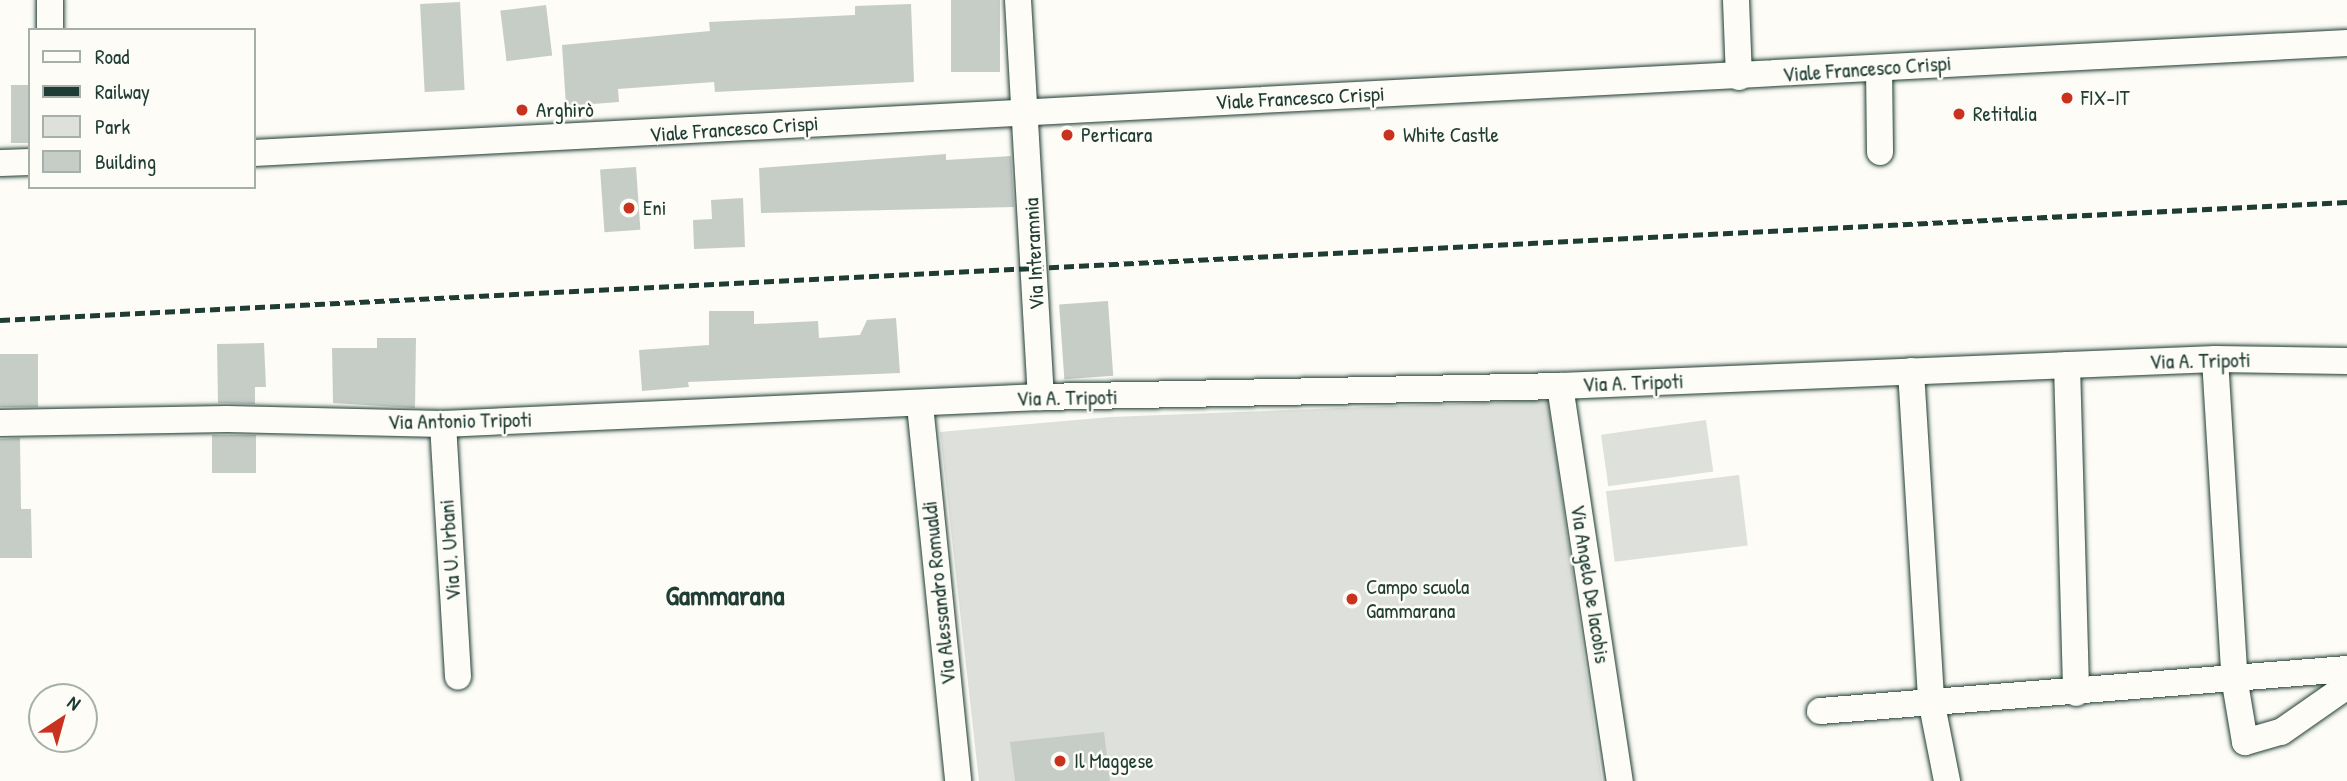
<!DOCTYPE html>
<html>
<head>
<meta charset="utf-8">
<style>
  body { margin:0 }
  #map { position:relative; width:2347px; height:781px; overflow:hidden; background:#fdfcf7; font-family:"Patrick Hand",sans-serif }
  div>[style] { position:absolute }
  .green>* { inset:0; background:#dde0db; transform-origin:0 0 }
  .building>* { inset:0; background:#c6cdc7; transform-origin:0 0 }
  .roads { filter:drop-shadow(0 0 2px #1f3d34) drop-shadow(0 0 2px #1f3d34) }
  .minor>* { height:26px; margin:-13px; padding:0 13px; transform-origin:13px; border-radius:13px; background:#fdfcf7 }
  .rail>* { height:5px; margin-top:-2.5px; transform-origin:0; background:repeating-linear-gradient(90deg,#1f3d34 0 10px,transparent 0 15px) }
  .dots>* { width:19px; height:19px; translate:-50% -50%; box-sizing:border-box; border:4px solid #fdfcf7; border-radius:50% }
  span { translate:-50% -50%; white-space:nowrap; text-align:center; line-height:1.15; -webkit-text-stroke:5px #fdfcf7; paint-order:stroke }
  .street-label { font-size:21px; color:#1f3d34 }
  .poi-label { font-size:21px; color:#1f3d34 }
  .left { translate:0 -50%; text-align:left }
  .district-label { font-size:28px; color:#1f3d34; font-weight:700 }
  .legend { position:absolute; left:28px; top:28px; width:228px; height:161px; box-sizing:border-box; background:#fdfcf7; border:2px solid #a4b0a9; margin:0; padding:9px 12px; list-style:none; font-size:21px; color:#1f3d34 }
  .legend li { display:flex; align-items:center; gap:14px; height:35px }
  .legend b { width:35px; border:2px solid #a4b0a9 }
  .north { position:absolute; left:28px; top:683px; width:70px; height:70px; box-sizing:border-box; background:#fdfcf7; border:2px solid #a4b0a9; border-radius:50%; rotate:36deg; font-size:19px; font-weight:700; line-height:28px; text-align:center; color:#1f3d34 }
  .north::after { content:''; display:block; margin:auto; width:24px; height:32px; background:#c8321e; clip-path:polygon(50% 0,100% 100%,50% 72%,0 100%) }
</style>
</head>
<body>
<div id="map">
  <div class="green">
    <i style="clip-path:polygon(1548px 400px,1602px 781px,979px 781px,940px 432px,1110px 417px)"></i>
    <i style="left:1706px;top:420px;width:52px;height:106px;rotate:82deg"></i>
    <i style="left:1739px;top:475px;width:71px;height:134px;rotate:83deg"></i>
  </div>
  <div class="building">
    <i style="left:951px;top:0;width:49px;height:72px"></i>
    <i style="left:460px;top:2px;width:88px;height:40px;rotate:87deg"></i>
    <i style="clip-path:polygon(911px 4px,914px 82px,715px 92px,714px 82px,618px 89px,619px 102px,566px 106px,562px 45px,710px 31px,709px 22px,855px 15px,855px 6px)"></i>
    <i style="left:546px;top:5px;width:51px;height:46px;rotate:83deg"></i>
    <i style="left:11px;top:85px;width:19px;height:58px"></i>
    <i style="clip-path:polygon(946px 154px,946px 160px,1011px 156px,1014px 207px,761px 213px,759px 168px)"></i>
    <i style="left:636px;top:167px;width:63px;height:36px;rotate:86deg"></i>
    <i style="clip-path:polygon(743px 198px,745px 247px,694px 249px,693px 220px,712px 219px,711px 200px)"></i>
    <i style="left:1108px;top:301px;width:75px;height:49px;rotate:86deg"></i>
    <i style="clip-path:polygon(709px 311px,754px 311px,754px 324px,818px 321px,819px 338px,860px 335px,867px 320px,896px 318px,900px 373px,688px 382px,689px 387px,642px 391px,639px 350px,709px 345px)"></i>
    <i style="clip-path:polygon(377px 338px,416px 338px,415px 408px,333px 403px,332px 348px,377px 348px)"></i>
    <i style="clip-path:polygon(264px 343px,266px 387px,255px 387px,255px 404px,218px 403px,217px 344px)"></i>
    <i style="left:0;top:354px;width:38px;height:53px"></i>
    <i style="left:212px;top:435px;width:44px;height:38px"></i>
    <i style="clip-path:polygon(20px 438px,21px 509px,31px 509px,32px 558px,0 558px,0 439px)"></i>
    <i style="clip-path:polygon(1104px 732px,1110px 781px,1015px 781px,1010px 742px)"></i>
  </div>
  <div class="roads">
    <div class="minor">
      <i style="left:50px;top:0;width:30px;rotate:90deg"></i>
      <i style="left:1018px;top:0;width:398px;rotate:86.7deg"></i>
      <i style="left:1736px;top:0;width:77px;rotate:87.8deg"></i>
      <i style="left:1879px;top:68px;width:84px;rotate:89.3deg"></i>
      <i style="left:254px;top:153px;width:2096px;rotate:-3.01deg"></i>
      <i style="left:0;top:163px;width:30px;rotate:-2deg"></i>
      <i style="left:2215px;top:359px;width:325px;rotate:86.5deg"></i>
      <i style="left:2235px;top:683px;width:60px;rotate:80.4deg"></i>
      <i style="left:2245px;top:742px;width:37px;rotate:-16deg"></i>
      <i style="left:2281px;top:732px;width:80px;rotate:-34.9deg"></i>
      <i style="left:2067px;top:365px;width:328px;rotate:88.4deg"></i>
      <i style="left:1911px;top:371px;width:330px;rotate:86.5deg"></i>
      <i style="left:1931px;top:700px;width:83px;rotate:78.8deg"></i>
      <i style="left:1560px;top:386px;width:400px;rotate:81.4deg"></i>
      <i style="left:920px;top:405px;width:378px;rotate:84.2deg"></i>
      <i style="left:0;top:423px;width:227px;rotate:-1deg"></i>
      <i style="left:227px;top:419px;width:216px;rotate:1.3deg"></i>
      <i style="left:443px;top:424px;width:599px;rotate:-2.59deg"></i>
      <i style="left:1041px;top:397px;width:519px;rotate:-1.21deg"></i>
      <i style="left:1560px;top:386px;width:656px;rotate:-2.36deg"></i>
      <i style="left:2215px;top:359px;width:132px;rotate:0.9deg"></i>
      <i style="left:443px;top:424px;width:253px;rotate:86.6deg"></i>
      <i style="left:1820px;top:711px;width:529px;rotate:-4.56deg"></i>
    </div>
  </div>
  <div class="rail">
    <i style="left:0;top:320px;width:2350px;rotate:-2.88deg"></i>
  </div>
  <div class="dots">
    <i style="left:2067px;top:98px;background:#c8321e"></i>
    <i style="left:522px;top:110px;background:#c8321e"></i>
    <i style="left:1959px;top:114px;background:#c8321e"></i>
    <i style="left:1067px;top:135px;background:#c8321e"></i>
    <i style="left:1389px;top:135px;background:#c8321e"></i>
    <i style="left:629px;top:208px;background:#c8321e"></i>
    <i style="left:1352px;top:599px;background:#c8321e"></i>
    <i style="left:1060px;top:761px;background:#c8321e"></i>
  </div>
  <div class="street-label">
    <span style="left:1867px;top:69px;rotate:-4deg">Viale Francesco Crispi</span>
    <span style="left:1300px;top:98px;rotate:-3deg">Viale Francesco Crispi</span>
    <span style="left:734px;top:129px;rotate:-4deg">Viale Francesco Crispi</span>
    <span style="left:1034px;top:254px;rotate:-93deg">Via Interamnia</span>
    <span style="left:2200px;top:361px;rotate:-1deg">Via A. Tripoti</span>
    <span style="left:1633px;top:383px;rotate:-2deg">Via A. Tripoti</span>
    <span style="left:1067px;top:398px;rotate:-1deg">Via A. Tripoti</span>
    <span style="left:460px;top:421px;rotate:-1deg">Via Antonio Tripoti</span>
    <span style="left:450px;top:550px;rotate:-94deg">Via U. Urbani</span>
    <span style="left:1590px;top:584px;rotate:81deg">Via Angelo De Iacobis</span>
    <span style="left:939px;top:593px;rotate:-96deg">Via Alessandro Romualdi</span>
  </div>
  <div class="poi-label">
    <span class="left" style="left:2081px;top:98px">FIX-IT</span>
    <span class="left" style="left:536px;top:110px">Arghirò</span>
    <span class="left" style="left:1973px;top:114px">Retitalia</span>
    <span class="left" style="left:1081px;top:135px">Perticara</span>
    <span class="left" style="left:1403px;top:135px">White Castle</span>
    <span class="left" style="left:643px;top:208px">Eni</span>
    <span class="left" style="left:1366px;top:599px">Campo scuola<br>Gammarana</span>
    <span class="left" style="left:1074px;top:761px">Il Maggese</span>
  </div>
  <div class="district-label">
    <span style="left:725px;top:595px">Gammarana</span>
  </div>
  <ul class="legend">
  <li><b style="height:9px;background:#fdfcf7"></b>Road</li>
  <li><b style="height:9px;background:#1f3d34"></b>Railway</li>
  <li><b style="height:19px;background:#dde0db"></b>Park</li>
  <li><b style="height:19px;background:#c6cdc7"></b>Building</li>
  </ul>
  <div class="north">N</div>
</div>
</body>
</html>
